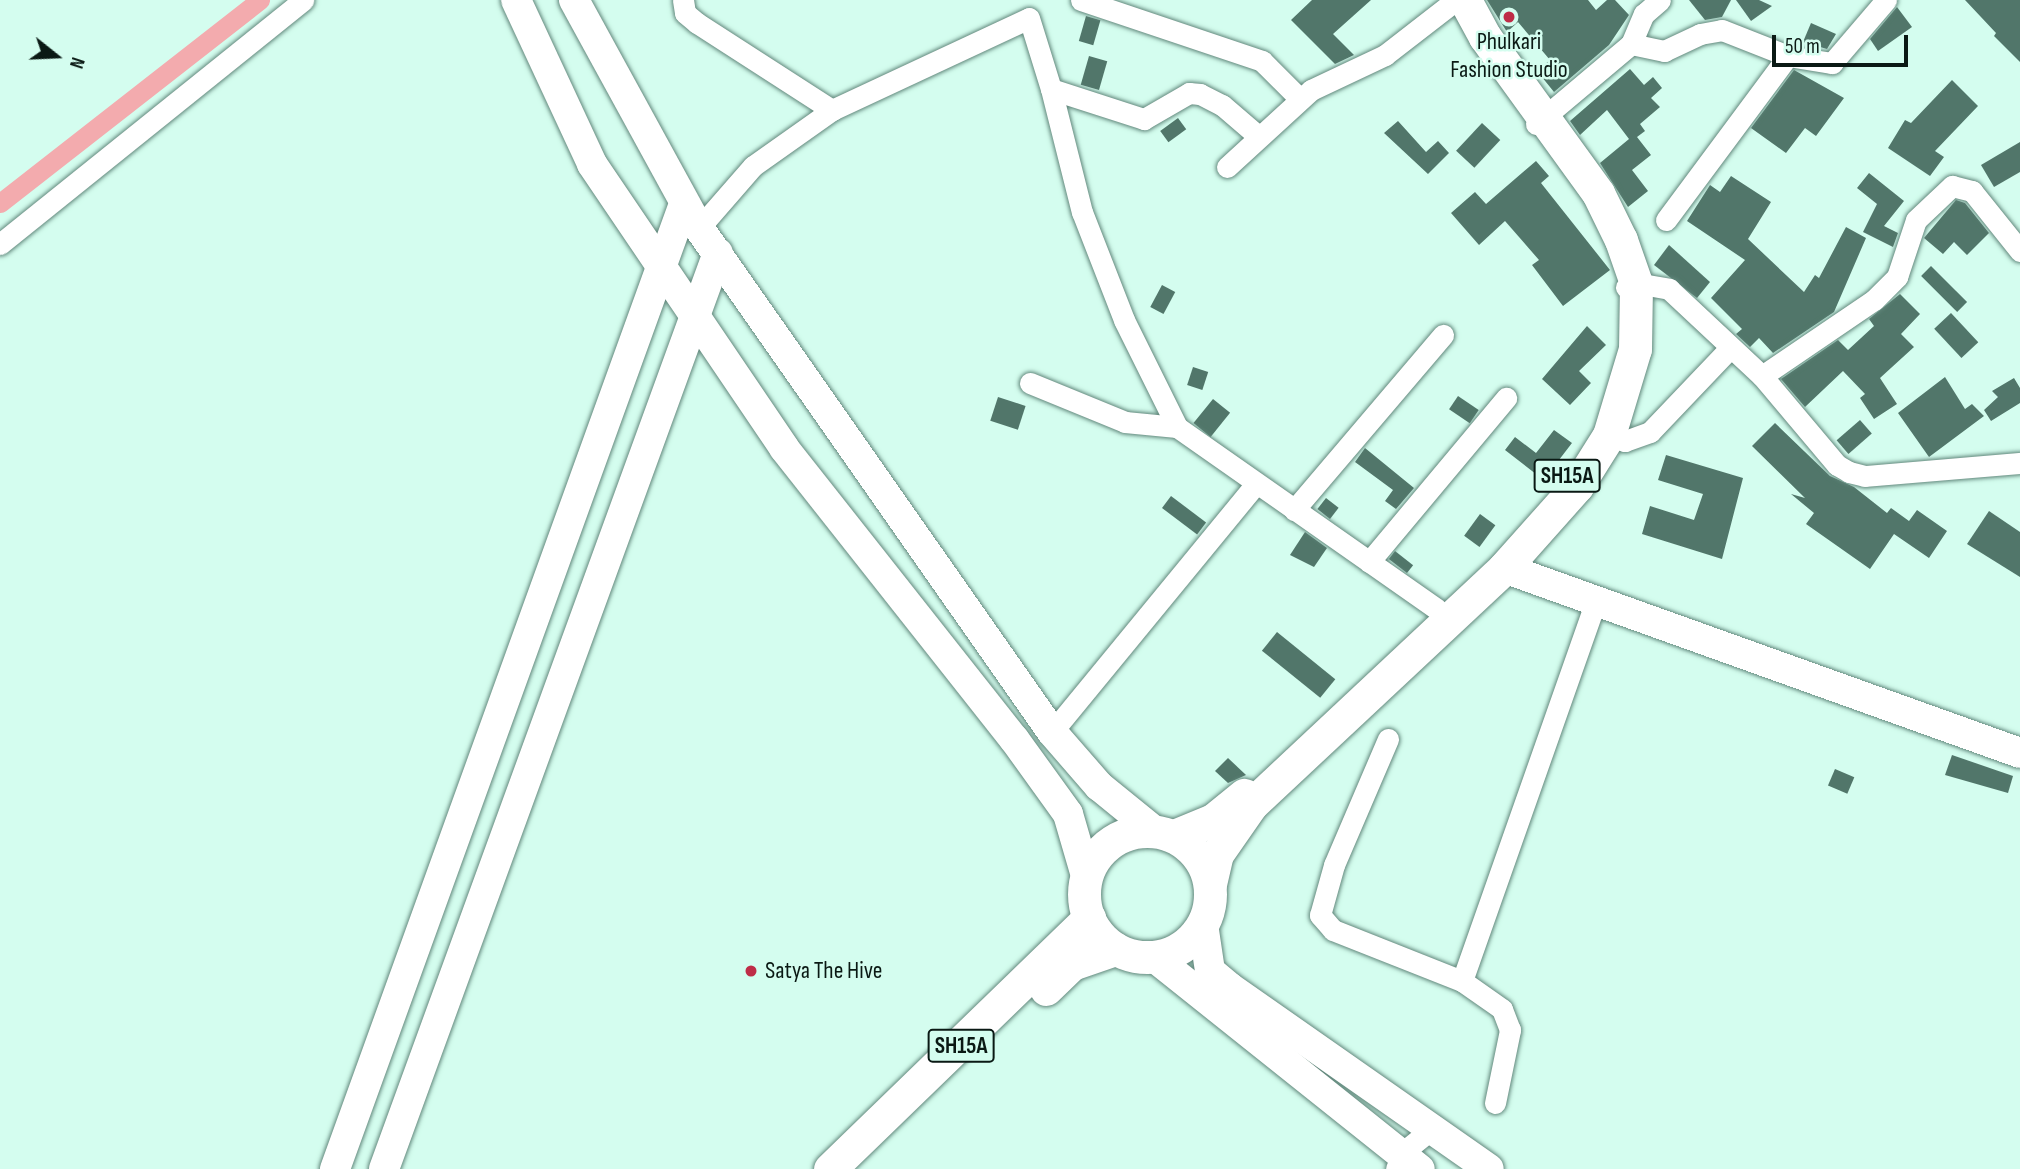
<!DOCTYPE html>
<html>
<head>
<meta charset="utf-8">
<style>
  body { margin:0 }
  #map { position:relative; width:2020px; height:1169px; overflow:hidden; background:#d4fdef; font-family:"Sofia Sans Condensed",sans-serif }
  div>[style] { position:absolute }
  .canal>* { height:19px; margin:-9.5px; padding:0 9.5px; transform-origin:9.5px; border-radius:9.5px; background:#f3abae }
  .building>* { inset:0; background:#51766a; transform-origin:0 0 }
  .roads { filter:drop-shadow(0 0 2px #62887c) drop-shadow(0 0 2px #62887c) }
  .street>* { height:21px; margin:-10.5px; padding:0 10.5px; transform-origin:10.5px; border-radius:10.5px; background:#fff }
  .secondary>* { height:30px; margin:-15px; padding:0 15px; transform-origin:15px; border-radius:15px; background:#fff }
  .primary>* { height:33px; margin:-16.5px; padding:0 16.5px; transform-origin:16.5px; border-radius:16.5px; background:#fff }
  .primary>.ring { margin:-16.5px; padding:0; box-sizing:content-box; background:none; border:33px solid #fff; border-radius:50% }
  .dots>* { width:19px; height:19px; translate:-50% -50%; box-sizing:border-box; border:4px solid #d4fdef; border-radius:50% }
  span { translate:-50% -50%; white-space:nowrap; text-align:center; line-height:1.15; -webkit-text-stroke:5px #d4fdef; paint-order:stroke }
  .shield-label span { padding:2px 5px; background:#d4fdef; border:2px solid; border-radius:5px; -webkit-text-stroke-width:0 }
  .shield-label { font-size:23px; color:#0a1914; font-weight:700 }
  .poi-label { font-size:24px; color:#0a1914 }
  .left { translate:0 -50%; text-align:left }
  .north { position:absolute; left:21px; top:21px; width:70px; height:70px; -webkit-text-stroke:5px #d4fdef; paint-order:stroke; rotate:108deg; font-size:19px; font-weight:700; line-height:28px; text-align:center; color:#0a1914 }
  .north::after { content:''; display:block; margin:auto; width:24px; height:32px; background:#0a1914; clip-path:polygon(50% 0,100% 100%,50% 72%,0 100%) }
  .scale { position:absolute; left:1772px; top:35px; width:136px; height:32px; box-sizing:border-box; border:4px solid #0a1914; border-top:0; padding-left:9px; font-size:21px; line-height:24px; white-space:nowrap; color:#0a1914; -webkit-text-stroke:5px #d4fdef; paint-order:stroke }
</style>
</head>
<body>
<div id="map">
  <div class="canal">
    <i style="left:0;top:203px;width:330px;rotate:-38deg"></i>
  </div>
  <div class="building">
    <i style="clip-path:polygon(1312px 0,1371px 0,1333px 34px,1354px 55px,1335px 64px,1291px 20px)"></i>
    <i style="clip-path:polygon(1487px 0,1588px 0,1596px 10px,1607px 0,1615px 0,1629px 15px,1609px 45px,1554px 92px,1537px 71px,1550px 60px,1518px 22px,1507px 32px)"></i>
    <i style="clip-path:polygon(1689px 0,1731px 0,1722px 17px,1705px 20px)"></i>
    <i style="clip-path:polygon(1736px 0,1759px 0,1772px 6px,1751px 21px)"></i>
    <i style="clip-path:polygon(1965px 0,2020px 0,2020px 62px,1994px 36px,1996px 33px)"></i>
    <i style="clip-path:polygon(1897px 7px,1912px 27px,1878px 51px,1870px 39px)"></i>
    <i style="left:1086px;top:16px;width:15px;height:26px;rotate:16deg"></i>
    <i style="clip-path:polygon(1811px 23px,1836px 34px,1827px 49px,1803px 42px)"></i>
    <i style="left:1089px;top:56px;width:19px;height:30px;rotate:16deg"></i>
    <i style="clip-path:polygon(1630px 69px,1644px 85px,1653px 77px,1662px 88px,1651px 98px,1660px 107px,1640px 124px,1645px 131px,1637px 137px,1651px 155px,1632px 170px,1648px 191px,1628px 207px,1600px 163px,1629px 139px,1607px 110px,1580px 135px,1570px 121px)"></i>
    <i style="clip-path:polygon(1794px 70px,1844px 98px,1816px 136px,1805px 128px,1786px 153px,1751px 128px)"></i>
    <i style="clip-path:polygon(1952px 80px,1978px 106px,1935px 151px,1944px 157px,1930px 176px,1888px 148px,1905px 120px,1911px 123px)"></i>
    <i style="left:1178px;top:118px;width:14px;height:22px;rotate:54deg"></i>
    <i style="clip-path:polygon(1398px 121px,1426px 152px,1438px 141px,1449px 153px,1428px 174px,1384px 133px)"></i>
    <i style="left:1482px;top:123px;width:25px;height:38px;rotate:43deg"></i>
    <i style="clip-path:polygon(2020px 142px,2020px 172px,1994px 187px,1981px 165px)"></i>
    <i style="clip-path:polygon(1536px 161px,1549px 176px,1541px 183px,1610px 270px,1563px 306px,1532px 265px,1539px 260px,1505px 221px,1479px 245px,1451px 213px,1475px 192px,1486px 204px)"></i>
    <i style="clip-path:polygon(1869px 173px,1904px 201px,1884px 226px,1898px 233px,1893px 247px,1863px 232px,1877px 204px,1857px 188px)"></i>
    <i style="clip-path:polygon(1731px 176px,1771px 202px,1748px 239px,1804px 292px,1815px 275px,1819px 278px,1846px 227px,1866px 238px,1834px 312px,1773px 353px,1759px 338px,1750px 347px,1736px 334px,1742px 329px,1711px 298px,1745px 260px,1687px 221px,1710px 185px,1720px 192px)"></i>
    <i style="clip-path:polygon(1956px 200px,1965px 203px,1989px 233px,1967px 255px,1954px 242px,1943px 254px,1924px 238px)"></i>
    <i style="clip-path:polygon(1669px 245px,1710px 282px,1697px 298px,1654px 265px)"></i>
    <i style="left:1931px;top:266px;width:51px;height:14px;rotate:45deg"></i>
    <i style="left:1162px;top:285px;width:15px;height:25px;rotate:28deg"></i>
    <i style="clip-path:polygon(1900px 294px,1920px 314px,1901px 334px,1914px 347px,1880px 378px,1897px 404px,1874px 419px,1860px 398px,1865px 394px,1843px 371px,1805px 407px,1781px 379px,1838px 340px,1848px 350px,1874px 326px,1869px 319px)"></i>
    <i style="left:1951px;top:313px;width:40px;height:23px;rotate:47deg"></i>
    <i style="clip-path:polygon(1587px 326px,1606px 345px,1579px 371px,1591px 383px,1570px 405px,1542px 379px)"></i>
    <i style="left:1193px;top:367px;width:16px;height:19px;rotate:18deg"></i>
    <i style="clip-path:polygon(1945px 377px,1965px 409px,1972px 404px,1984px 416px,1929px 457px,1898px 413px)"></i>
    <i style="clip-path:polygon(2014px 378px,2020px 388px,2020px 403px,1991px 421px,1984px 410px,1998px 397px,1992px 391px)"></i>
    <i style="left:1458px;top:396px;width:25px;height:16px;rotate:34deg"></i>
    <i style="left:998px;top:397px;width:29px;height:25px;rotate:18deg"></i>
    <i style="left:1213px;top:399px;width:22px;height:31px;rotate:39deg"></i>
    <i style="left:1860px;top:420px;width:18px;height:31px;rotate:49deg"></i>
    <i style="clip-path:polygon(1775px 423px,1830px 476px,1854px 487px,1887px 513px,1891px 508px,1909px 521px,1917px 510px,1947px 531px,1929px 558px,1894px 534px,1870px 569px,1806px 524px,1814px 513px,1791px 494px,1805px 498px,1752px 446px)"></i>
    <i style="clip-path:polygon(1554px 430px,1572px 443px,1552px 469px,1559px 473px,1550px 485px,1505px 450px,1515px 437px,1536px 453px)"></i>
    <i style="clip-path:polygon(1365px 448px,1414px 488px,1396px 509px,1385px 501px,1393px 490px,1355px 462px)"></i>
    <i style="clip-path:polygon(1666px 455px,1743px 478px,1722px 559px,1642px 534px,1650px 506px,1694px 520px,1703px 494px,1658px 480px)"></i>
    <i style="left:1171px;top:496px;width:44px;height:15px;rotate:37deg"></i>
    <i style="left:1326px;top:498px;width:16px;height:14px;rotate:38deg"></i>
    <i style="clip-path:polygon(1989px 511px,2020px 532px,2020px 577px,1967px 544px)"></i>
    <i style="left:1480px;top:514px;width:19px;height:27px;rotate:36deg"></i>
    <i style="clip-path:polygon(1305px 532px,1327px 548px,1314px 567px,1290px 555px)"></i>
    <i style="left:1395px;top:551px;width:23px;height:10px;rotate:38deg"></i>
    <i style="left:1277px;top:632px;width:75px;height:24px;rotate:39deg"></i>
    <i style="clip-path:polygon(1952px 755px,2013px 776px,2008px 793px,1945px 775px)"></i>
    <i style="clip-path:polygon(1228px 758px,1246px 775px,1228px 783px,1215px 771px)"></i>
    <i style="left:1835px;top:769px;width:21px;height:18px;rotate:23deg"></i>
  </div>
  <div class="roads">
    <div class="street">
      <i style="left:683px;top:0;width:13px;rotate:81deg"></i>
      <i style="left:685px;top:13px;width:16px;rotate:40deg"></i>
      <i style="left:697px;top:23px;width:161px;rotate:32.8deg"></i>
      <i style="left:1081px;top:0;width:191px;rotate:18.6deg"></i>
      <i style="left:1262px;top:61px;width:54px;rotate:45deg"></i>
      <i style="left:1631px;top:44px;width:34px;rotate:12deg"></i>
      <i style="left:1664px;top:51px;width:40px;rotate:-25deg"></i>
      <i style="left:1700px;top:34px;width:22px;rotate:-10deg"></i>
      <i style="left:1722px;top:30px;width:71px;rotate:21.5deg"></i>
      <i style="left:1051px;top:89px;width:127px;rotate:75.9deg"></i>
      <i style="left:1082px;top:212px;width:116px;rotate:68.7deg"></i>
      <i style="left:1124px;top:320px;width:119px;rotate:63.6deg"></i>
      <i style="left:1177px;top:427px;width:317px;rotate:35deg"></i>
      <i style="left:1536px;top:124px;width:124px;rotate:-40.1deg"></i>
      <i style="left:1631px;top:44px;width:33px;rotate:-67deg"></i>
      <i style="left:1644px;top:14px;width:21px;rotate:-41deg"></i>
      <i style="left:1227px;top:167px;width:114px;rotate:-42.5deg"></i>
      <i style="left:1311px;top:90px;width:82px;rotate:-25.3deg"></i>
      <i style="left:1385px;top:55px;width:90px;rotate:-37.8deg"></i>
      <i style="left:1666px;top:220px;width:204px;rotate:-53.4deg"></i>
      <i style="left:1788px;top:56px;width:45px;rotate:9deg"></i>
      <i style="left:1832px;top:63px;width:83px;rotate:-49.4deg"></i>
      <i style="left:699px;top:228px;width:82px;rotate:-48.9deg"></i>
      <i style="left:753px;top:166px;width:97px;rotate:-35.3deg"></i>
      <i style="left:832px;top:110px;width:217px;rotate:-25deg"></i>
      <i style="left:1029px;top:18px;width:74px;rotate:72.8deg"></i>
      <i style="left:1051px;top:89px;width:98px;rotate:17.9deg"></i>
      <i style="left:1144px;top:119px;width:52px;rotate:-30deg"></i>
      <i style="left:1189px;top:93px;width:11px;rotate:5deg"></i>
      <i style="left:1200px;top:94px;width:25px;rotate:27deg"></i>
      <i style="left:1222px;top:105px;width:48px;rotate:40.7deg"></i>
      <i style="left:0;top:244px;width:389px;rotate:-38.8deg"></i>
      <i style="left:1626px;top:287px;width:11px;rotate:-22deg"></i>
      <i style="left:1636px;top:283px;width:34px;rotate:10deg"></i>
      <i style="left:1669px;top:289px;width:127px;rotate:43.1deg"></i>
      <i style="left:1762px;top:376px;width:116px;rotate:49.9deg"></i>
      <i style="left:1837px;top:465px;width:14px;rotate:30deg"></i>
      <i style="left:1849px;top:472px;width:16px;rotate:14deg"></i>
      <i style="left:1865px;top:476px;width:156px;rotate:-4.8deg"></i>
      <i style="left:1762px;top:376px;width:135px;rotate:-34.2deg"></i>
      <i style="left:1874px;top:300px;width:33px;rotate:-45deg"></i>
      <i style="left:1897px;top:277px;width:60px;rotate:-71.6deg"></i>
      <i style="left:1916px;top:220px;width:50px;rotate:-43.4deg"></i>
      <i style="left:1952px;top:186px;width:21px;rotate:14deg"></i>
      <i style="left:1972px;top:191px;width:77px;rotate:51.3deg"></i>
      <i style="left:1030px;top:383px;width:103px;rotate:22.3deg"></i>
      <i style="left:1125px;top:422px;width:52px;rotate:5.5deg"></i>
      <i style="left:1609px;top:435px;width:17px;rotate:21deg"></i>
      <i style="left:1625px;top:441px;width:27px;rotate:-20deg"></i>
      <i style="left:1650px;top:432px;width:115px;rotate:-46.4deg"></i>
      <i style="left:1294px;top:510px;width:230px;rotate:-49.6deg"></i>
      <i style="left:1369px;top:562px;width:214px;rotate:-50.1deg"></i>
      <i style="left:1052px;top:732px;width:321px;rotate:-50.6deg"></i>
      <i style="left:1388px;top:739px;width:137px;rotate:113.2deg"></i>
      <i style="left:1334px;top:865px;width:52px;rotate:105.6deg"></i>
      <i style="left:1320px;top:915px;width:20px;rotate:49deg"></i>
      <i style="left:1333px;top:930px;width:139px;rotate:21.6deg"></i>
      <i style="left:1495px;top:1103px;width:75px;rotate:-78.4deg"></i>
      <i style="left:1510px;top:1030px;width:22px;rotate:-111deg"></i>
      <i style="left:1502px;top:1009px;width:49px;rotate:-145deg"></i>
      <i style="left:1462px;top:981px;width:404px;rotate:-70.6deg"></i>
      <i style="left:1396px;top:1169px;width:17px;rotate:-69deg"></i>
      <i style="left:1402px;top:1153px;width:41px;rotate:-39.1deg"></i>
    </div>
    <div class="secondary">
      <i style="left:516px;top:0;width:181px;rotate:65.1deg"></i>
      <i style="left:592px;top:164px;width:343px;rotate:55.9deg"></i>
      <i style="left:784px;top:448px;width:371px;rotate:51.7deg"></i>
      <i style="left:1014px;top:739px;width:92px;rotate:54.2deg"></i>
      <i style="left:1068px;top:814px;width:65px;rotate:73.8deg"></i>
      <i style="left:574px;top:0;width:260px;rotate:61.3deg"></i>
      <i style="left:699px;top:228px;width:615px;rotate:54.99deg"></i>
      <i style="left:1052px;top:732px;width:72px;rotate:49deg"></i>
      <i style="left:1099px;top:786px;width:70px;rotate:39.2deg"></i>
      <i style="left:1504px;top:568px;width:548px;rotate:19.72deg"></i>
      <i style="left:1203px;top:924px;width:48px;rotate:81.5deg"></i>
      <i style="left:1210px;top:971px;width:25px;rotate:40deg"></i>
      <i style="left:1229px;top:987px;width:317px;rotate:35deg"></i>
      <i style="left:1154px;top:957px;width:340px;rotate:38.6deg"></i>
      <i style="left:335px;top:1169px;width:1026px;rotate:-70.12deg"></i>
      <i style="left:384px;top:1169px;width:975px;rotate:-69.97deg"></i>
    </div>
    <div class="primary">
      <i class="ring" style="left:1084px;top:831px;width:93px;height:93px"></i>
      <i style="left:1174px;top:836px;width:42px;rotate:-22.3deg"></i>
      <i style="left:1213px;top:820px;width:40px;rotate:-39deg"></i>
      <i style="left:1210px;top:884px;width:31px;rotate:-77deg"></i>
      <i style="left:1217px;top:854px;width:60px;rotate:-55.2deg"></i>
      <i style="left:1251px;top:805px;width:347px;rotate:-43.1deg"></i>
      <i style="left:1504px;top:568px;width:110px;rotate:-48.3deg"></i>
      <i style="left:1577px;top:486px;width:60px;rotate:-57.9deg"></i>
      <i style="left:1609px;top:435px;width:90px;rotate:-73.2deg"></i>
      <i style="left:1635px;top:349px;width:66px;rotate:-89.1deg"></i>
      <i style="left:1636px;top:283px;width:46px;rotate:-109.2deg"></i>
      <i style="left:1621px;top:240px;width:52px;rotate:-116.1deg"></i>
      <i style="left:1598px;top:193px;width:193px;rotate:-125.9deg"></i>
      <i style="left:1485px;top:37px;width:42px;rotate:-118.4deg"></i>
      <i style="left:1046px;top:989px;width:36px;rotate:-44deg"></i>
      <i style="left:1072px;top:964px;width:46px;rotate:-19.2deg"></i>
      <i style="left:830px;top:1169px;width:361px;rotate:-44.1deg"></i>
    </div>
  </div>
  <div class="dots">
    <i style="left:1509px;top:17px;background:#be2d47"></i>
    <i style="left:751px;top:971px;background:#be2d47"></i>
  </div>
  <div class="shield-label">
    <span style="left:1567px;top:476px">SH15A</span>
    <span style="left:961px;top:1046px">SH15A</span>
  </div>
  <div class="poi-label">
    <span style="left:1509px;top:56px">Phulkari<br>Fashion Studio</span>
    <span class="left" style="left:765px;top:971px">Satya The Hive</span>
  </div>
  <div class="north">N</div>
  <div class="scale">50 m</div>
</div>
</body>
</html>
